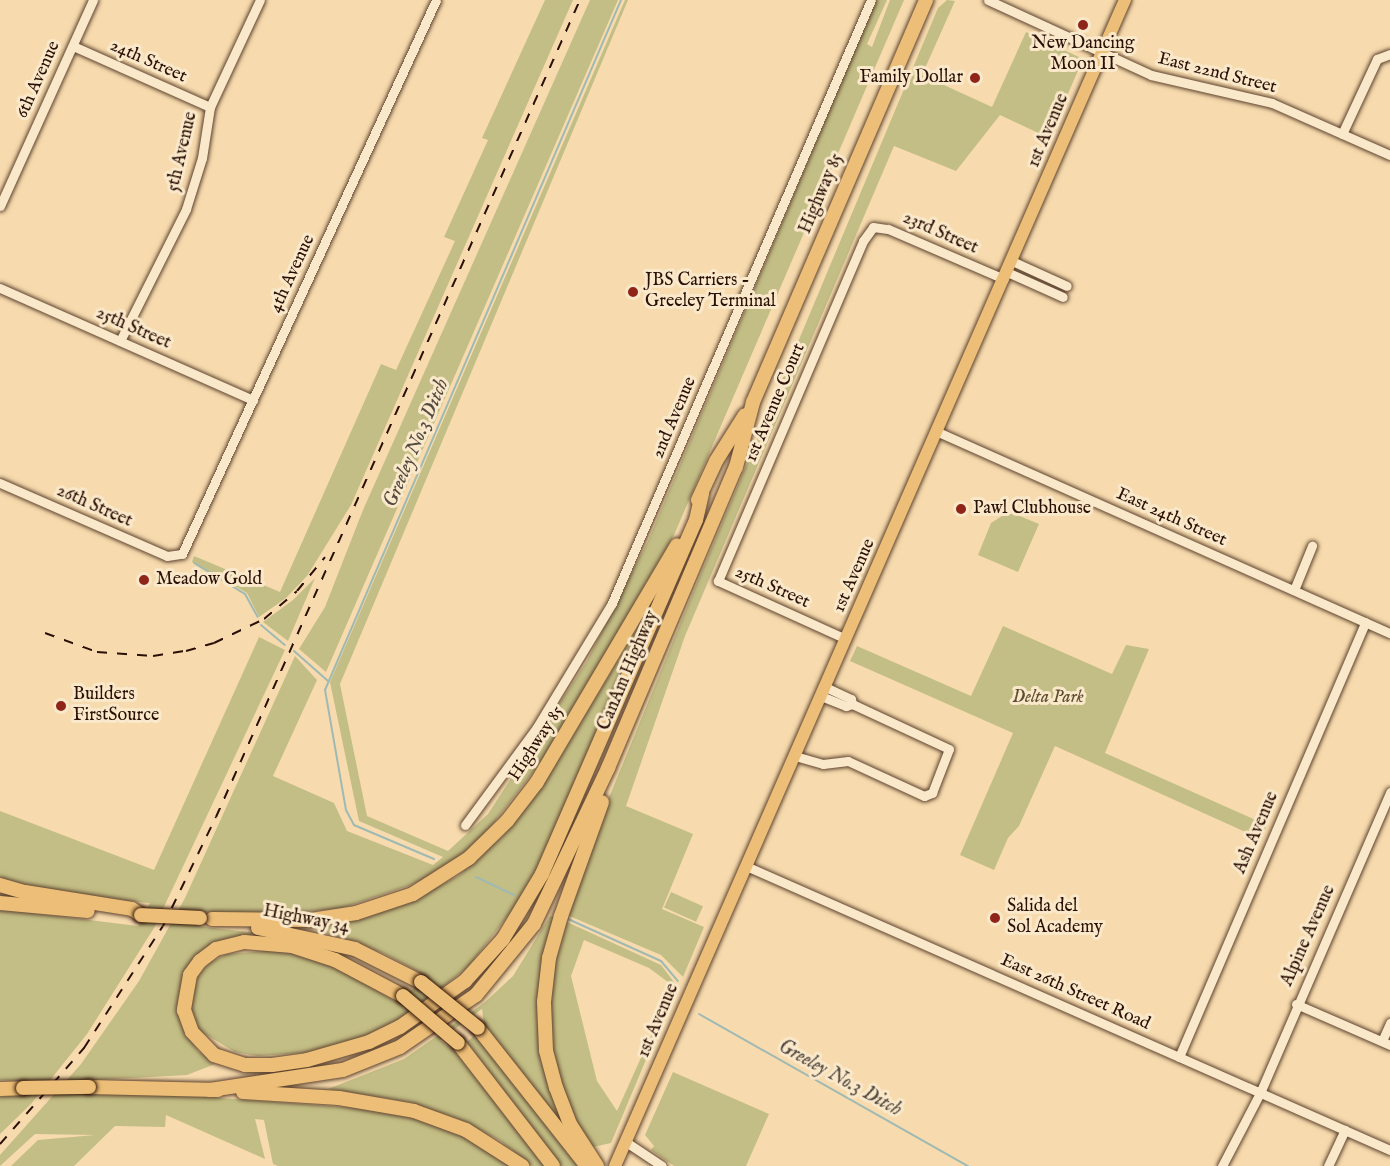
<!DOCTYPE html>
<html>
<head>
<meta charset="utf-8">
<style>
  body { margin:0 }
  #map { position:relative; width:1390px; height:1166px; overflow:hidden; background:#f7dbae; font-family:"IM FELL English",serif }
  div>[style] { position:absolute }
  .green>* { inset:0; background:#c3be85; transform-origin:0 0 }
  .stream>* { height:2px; margin:-1px; padding:0 1px; transform-origin:1px; border-radius:1px; background:#9fb9b3 }
  .roads { filter:drop-shadow(0 0 2px #5d422e) drop-shadow(0 0 2px #5d422e) }
  .minor>* { height:9px; margin:-4.5px; padding:0 4.5px; transform-origin:4.5px; border-radius:4.5px; background:#fae8ca }
  .major>* { height:12px; margin:-6px; padding:0 6px; transform-origin:6px; border-radius:6px; background:#ecbe77 }
  .highway>* { height:14px; margin:-7px; padding:0 7px; transform-origin:7px; border-radius:7px; background:#ecbe77 }
  .rail>* { height:2px; margin-top:-1px; transform-origin:0; background:repeating-linear-gradient(90deg,#2a0f04 0 10px,transparent 0 20px) }
  .bridges { filter:drop-shadow(0 0 2px #2a0f04) drop-shadow(0 0 2px #2a0f04) }
  .highway-bridge>* { height:14px; margin:-7px; padding:0 7px; transform-origin:7px; border-radius:7px; background:#ecbe77 }
  .dots>* { width:16px; height:16px; translate:-50% -50%; box-sizing:border-box; border:3px solid #fae8ca; border-radius:50% }
  span { translate:-50% -50%; white-space:nowrap; text-align:center; line-height:1.15; -webkit-text-stroke:6px #fae8ca; paint-order:stroke }
  .poi-label { font-size:18px; color:#2a0f04 }
  .right { translate:-100% -50%; text-align:right }
  .left { translate:0 -50%; text-align:left }
  .street-label { font-size:18px; color:#2a0f04 }
  .park-label { font-size:18px; color:#604c31; font-style:italic }
  .water-label { font-size:20px; color:#534a41; font-style:italic }
</style>
</head>
<body>
<div id="map">
  <div class="green">
    <i style="clip-path:polygon(545px 0,573px 0,351px 505px,307px 576px,286px 598px,259px 617px,247px 593px,192px 562px,194px 556px,280px 592px,381px 364px,396px 370px,455px 241px,444px 237px,488px 140px,482px 138px)"></i>
    <i style="clip-path:polygon(590px 0,618px 0,326px 672px,299px 649px,325px 607px,363px 510px)"></i>
    <i style="clip-path:polygon(625px 0,628px 0,340px 684px,367px 816px,448px 851px,488px 814px,587px 661px,648px 541px,876px 0,887px 0,867px 44px,872px 47px,890px 0,904px 0,674px 535px,544px 758px,478px 843px,439px 871px,411px 885px,339px 909px,280px 913px,203px 912px,197px 926px,256px 933px,217px 942px,182px 982px,178px 1000px,183px 1029px,198px 1051px,215px 1064px,187px 1075px,95px 1080px,83px 1093px,207px 1097px,371px 1109px,403px 1114px,460px 1135px,510px 1166px,278px 1166px,273px 1164px,264px 1120px,255px 1119px,265px 1159px,166px 1115px,165px 1127px,115px 1126px,74px 1166px,11px 1166px,38px 1140px,95px 1135px,35px 1134px,0 1166px,0 1155px,81px 1064px,139px 981px,185px 898px,295px 656px,317px 680px,273px 776px,334px 803px,347px 831px,433px 865px,443px 857px,359px 821px,330px 682px)"></i>
    <i style="clip-path:polygon(947px 0,955px 1px,922px 75px,992px 107px,1026px 32px,1083px 59px,1049px 138px,1000px 115px,956px 171px,894px 146px,685px 636px,626px 806px,693px 834px,662px 909px,704px 927px,683px 977px,661px 955px,567px 915px,599px 822px,694px 590px,938px 8px)"></i>
    <i style="clip-path:polygon(1005px 514px,1015px 514px,1039px 524px,1018px 572px,978px 555px,991px 523px)"></i>
    <i style="clip-path:polygon(315px 578px,288px 641px,263px 622px,293px 600px)"></i>
    <i style="clip-path:polygon(652px 604px,654px 607px,536px 872px,518px 903px,468px 967px,407px 1015px,355px 1041px,316px 1052px,258px 1056px,235px 1052px,200px 1031px,192px 1018px,191px 1000px,198px 975px,211px 962px,227px 954px,276px 950px,299px 954px,347px 972px,394px 1001px,430px 978px,383px 953px,323px 932px,323px 928px,401px 906px,458px 876px,504px 835px,549px 775px)"></i>
    <i style="clip-path:polygon(1003px 626px,1112px 674px,1126px 645px,1149px 649px,1105px 753px,1267px 825px,1261px 839px,1055px 746px,1019px 826px,1008px 838px,994px 870px,960px 855px,1013px 733px,850px 661px,857px 646px,971px 696px)"></i>
    <i style="clip-path:polygon(259px 637px,285px 650px,154px 928px,87px 1034px,31px 1104px,0 1134px,0 1097px,17px 1095px,29px 1081px,0 1080px,0 909px,138px 926px,150px 903px,96px 898px,12px 883px,0 877px,0 811px,154px 870px)"></i>
    <i style="left:671px;top:892px;width:35px;height:17px;rotate:24deg"></i>
    <i style="clip-path:polygon(550px 916px,554px 917px,537px 1000px,538px 1029px,541px 1062px,564px 1126px,484px 1024px,482px 1009px,440px 1040px,467px 1062px,546px 1166px,532px 1166px,499px 1140px,458px 1119px,409px 1102px,328px 1089px,404px 1059px,484px 1003px,513px 976px)"></i>
    <i style="clip-path:polygon(evenodd,567px 922px,661px 965px,677px 986px,611px 1143px,593px 1147px,576px 1121px,558px 1077px,549px 1026px,552px 975px,567px 922px,584px 940px,649px 968px,668px 982px,671px 991px,617px 1111px,597px 1081px,571px 976px,584px 940px)"></i>
    <i style="clip-path:polygon(476px 1034px,535px 1106px,577px 1166px,561px 1166px,467px 1042px)"></i>
    <i style="clip-path:polygon(673px 1072px,769px 1114px,746px 1166px,674px 1166px,651px 1150px,654px 1146px,645px 1135px)"></i>
  </div>
  <div class="stream">
    <i style="left:194px;top:563px;width:60px;rotate:31.3deg"></i>
    <i style="left:245px;top:594px;width:26px;rotate:61deg"></i>
    <i style="left:261px;top:625px;width:31px;rotate:40deg"></i>
    <i style="left:294px;top:651px;width:45px;rotate:41.4deg"></i>
    <i style="left:434px;top:859px;width:87px;rotate:-157deg"></i>
    <i style="left:354px;top:825px;width:17px;rotate:-118deg"></i>
    <i style="left:346px;top:810px;width:122px;rotate:-99.9deg"></i>
    <i style="left:325px;top:690px;width:751px;rotate:-66.78deg"></i>
    <i style="left:476px;top:877px;width:42px;rotate:25.3deg"></i>
    <i style="left:568px;top:919px;width:102px;rotate:24.3deg"></i>
    <i style="left:661px;top:961px;width:26px;rotate:50deg"></i>
    <i style="left:699px;top:1014px;width:309px;rotate:29.5deg"></i>
  </div>
  <div class="roads">
    <div class="minor">
      <i style="left:988px;top:0;width:179px;rotate:24.7deg"></i>
      <i style="left:1151px;top:75px;width:124px;rotate:13deg"></i>
      <i style="left:1272px;top:103px;width:129px;rotate:23.8deg"></i>
      <i style="left:73px;top:46px;width:150px;rotate:24deg"></i>
      <i style="left:1342px;top:134px;width:83px;rotate:-65deg"></i>
      <i style="left:1377px;top:59px;width:14px;rotate:-21deg"></i>
      <i style="left:0;top:206px;width:226px;rotate:-65.7deg"></i>
      <i style="left:1012px;top:261px;width:60px;rotate:24.4deg"></i>
      <i style="left:1007px;top:272px;width:61px;rotate:24.1deg"></i>
      <i style="left:0;top:288px;width:277px;rotate:23.9deg"></i>
      <i style="left:120px;top:341px;width:148px;rotate:-63.4deg"></i>
      <i style="left:186px;top:209px;width:53px;rotate:-72.6deg"></i>
      <i style="left:202px;top:158px;width:52px;rotate:-81.1deg"></i>
      <i style="left:210px;top:107px;width:118px;rotate:-65deg"></i>
      <i style="left:938px;top:432px;width:495px;rotate:24deg"></i>
      <i style="left:0;top:483px;width:182px;rotate:23.6deg"></i>
      <i style="left:167px;top:556px;width:15px;rotate:-8deg"></i>
      <i style="left:182px;top:554px;width:609px;rotate:-65.37deg"></i>
      <i style="left:1294px;top:590px;width:48px;rotate:-67.8deg"></i>
      <i style="left:846px;top:639px;width:141px;rotate:-155.6deg"></i>
      <i style="left:718px;top:581px;width:370px;rotate:-66.9deg"></i>
      <i style="left:863px;top:241px;width:17px;rotate:-54deg"></i>
      <i style="left:873px;top:227px;width:15px;rotate:8deg"></i>
      <i style="left:888px;top:229px;width:126px;rotate:23.3deg"></i>
      <i style="left:821px;top:696px;width:27px;rotate:22deg"></i>
      <i style="left:846px;top:706px;width:6px;rotate:-18deg"></i>
      <i style="left:852px;top:704px;width:5px;rotate:-101deg"></i>
      <i style="left:851px;top:699px;width:29px;rotate:-155deg"></i>
      <i style="left:795px;top:756px;width:29px;rotate:16deg"></i>
      <i style="left:823px;top:764px;width:25px;rotate:-7deg"></i>
      <i style="left:848px;top:761px;width:84px;rotate:24.7deg"></i>
      <i style="left:924px;top:796px;width:9px;rotate:-21deg"></i>
      <i style="left:932px;top:793px;width:47px;rotate:-68.9deg"></i>
      <i style="left:949px;top:749px;width:107px;rotate:-155.1deg"></i>
      <i style="left:465px;top:825px;width:122px;rotate:-53.7deg"></i>
      <i style="left:537px;top:727px;width:145px;rotate:-58.8deg"></i>
      <i style="left:612px;top:603px;width:656px;rotate:-66.76deg"></i>
      <i style="left:746px;top:866px;width:704px;rotate:23.8deg"></i>
      <i style="left:1296px;top:1004px;width:103px;rotate:23.6deg"></i>
      <i style="left:1382px;top:1041px;width:20px;rotate:-66deg"></i>
      <i style="left:1179px;top:1057px;width:473px;rotate:-66.8deg"></i>
      <i style="left:626px;top:1142px;width:43px;rotate:33.7deg"></i>
      <i style="left:1222px;top:1166px;width:82px;rotate:-62.5deg"></i>
      <i style="left:1260px;top:1093px;width:328px;rotate:-66.6deg"></i>
      <i style="left:1328px;top:1166px;width:40px;rotate:-65deg"></i>
    </div>
    <div class="major">
      <i style="left:615px;top:1166px;width:1273px;rotate:-66.38deg"></i>
    </div>
    <div class="highway">
      <i style="left:698px;top:500px;width:43px;rotate:-65.2deg"></i>
      <i style="left:716px;top:461px;width:54px;rotate:-57.8deg"></i>
      <i style="left:0;top:885px;width:26px;rotate:16deg"></i>
      <i style="left:25px;top:892px;width:108px;rotate:9deg"></i>
      <i style="left:132px;top:909px;width:11px;rotate:34deg"></i>
      <i style="left:0;top:903px;width:88px;rotate:5.2deg"></i>
      <i style="left:212px;top:919px;width:99px;rotate:0.6deg"></i>
      <i style="left:311px;top:920px;width:46px;rotate:-8.8deg"></i>
      <i style="left:356px;top:913px;width:60px;rotate:-18.4deg"></i>
      <i style="left:413px;top:894px;width:67px;rotate:-32.7deg"></i>
      <i style="left:469px;top:858px;width:53px;rotate:-44.2deg"></i>
      <i style="left:507px;top:821px;width:49px;rotate:-52.4deg"></i>
      <i style="left:537px;top:782px;width:275px;rotate:-59.4deg"></i>
      <i style="left:258px;top:928px;width:99px;rotate:12.2deg"></i>
      <i style="left:355px;top:949px;width:74px;rotate:26.6deg"></i>
      <i style="left:403px;top:996px;width:77px;rotate:-152.1deg"></i>
      <i style="left:335px;top:960px;width:45px;rotate:-162deg"></i>
      <i style="left:292px;top:946px;width:48px;rotate:-175.2deg"></i>
      <i style="left:244px;top:942px;width:29px;rotate:166deg"></i>
      <i style="left:216px;top:949px;width:20px;rotate:143deg"></i>
      <i style="left:200px;top:961px;width:17px;rotate:126deg"></i>
      <i style="left:190px;top:975px;width:36px;rotate:100deg"></i>
      <i style="left:184px;top:1010px;width:23px;rotate:70deg"></i>
      <i style="left:192px;top:1032px;width:32px;rotate:46deg"></i>
      <i style="left:214px;top:1055px;width:33px;rotate:18deg"></i>
      <i style="left:245px;top:1065px;width:27px"></i>
      <i style="left:272px;top:1065px;width:35px;rotate:-8deg"></i>
      <i style="left:307px;top:1060px;width:65px;rotate:-16.2deg"></i>
      <i style="left:369px;top:1042px;width:34px;rotate:-26deg"></i>
      <i style="left:400px;top:1027px;width:80px;rotate:-35.3deg"></i>
      <i style="left:465px;top:981px;width:57px;rotate:-47.9deg"></i>
      <i style="left:503px;top:939px;width:76px;rotate:-59deg"></i>
      <i style="left:542px;top:874px;width:386px;rotate:-66.5deg"></i>
      <i style="left:696px;top:520px;width:27px;rotate:-77deg"></i>
      <i style="left:478px;top:1028px;width:176px;rotate:51.7deg"></i>
      <i style="left:458px;top:1043px;width:155px;rotate:52.3deg"></i>
      <i style="left:89px;top:1087px;width:129px;rotate:1.3deg"></i>
      <i style="left:0;top:1089px;width:23px;rotate:-2deg"></i>
      <i style="left:210px;top:1090px;width:134px;rotate:-8.6deg"></i>
      <i style="left:343px;top:1070px;width:61px;rotate:-22deg"></i>
      <i style="left:400px;top:1047px;width:92px;rotate:-34.4deg"></i>
      <i style="left:476px;top:995px;width:92px;rotate:-50.8deg"></i>
      <i style="left:534px;top:924px;width:173px;rotate:-64.6deg"></i>
      <i style="left:608px;top:768px;width:327px;rotate:-67deg"></i>
      <i style="left:736px;top:467px;width:67px;rotate:-75.3deg"></i>
      <i style="left:753px;top:402px;width:438px;rotate:-66.7deg"></i>
      <i style="left:243px;top:1092px;width:96px;rotate:3.6deg"></i>
      <i style="left:339px;top:1098px;width:76px;rotate:9.8deg"></i>
      <i style="left:414px;top:1111px;width:55px;rotate:20.1deg"></i>
      <i style="left:466px;top:1130px;width:67px;rotate:32.7deg"></i>
      <i style="left:597px;top:1166px;width:50px;rotate:-122.7deg"></i>
      <i style="left:570px;top:1124px;width:39px;rotate:-111deg"></i>
      <i style="left:556px;top:1088px;width:39px;rotate:-105deg"></i>
      <i style="left:546px;top:1050px;width:48px;rotate:-92.4deg"></i>
      <i style="left:544px;top:1002px;width:44px;rotate:-83.5deg"></i>
      <i style="left:549px;top:958px;width:44px;rotate:-74.1deg"></i>
      <i style="left:561px;top:916px;width:121px;rotate:-70.2deg"></i>
    </div>
  </div>
  <div class="rail">
    <i style="left:45px;top:633px;width:55px;rotate:20.1deg"></i>
    <i style="left:97px;top:652px;width:56px;rotate:4.1deg"></i>
    <i style="left:153px;top:656px;width:33px;rotate:-9deg"></i>
    <i style="left:186px;top:651px;width:29px;rotate:-16deg"></i>
    <i style="left:214px;top:643px;width:55px;rotate:-25.6deg"></i>
    <i style="left:264px;top:619px;width:43px;rotate:-40.3deg"></i>
    <i style="left:297px;top:591px;width:44px;rotate:-50.5deg"></i>
    <i style="left:0;top:1144px;width:128px;rotate:-48.8deg"></i>
    <i style="left:84px;top:1048px;width:145px;rotate:-57.1deg"></i>
    <i style="left:163px;top:926px;width:121px;rotate:-64.1deg"></i>
    <i style="left:216px;top:817px;width:894px;rotate:-65.99deg"></i>
  </div>
  <div class="bridges">
    <div class="highway-bridge">
      <i style="left:141px;top:915px;width:59px;rotate:2.9deg"></i>
      <i style="left:421px;top:982px;width:73px;rotate:38.9deg"></i>
      <i style="left:403px;top:996px;width:72px;rotate:40.5deg"></i>
      <i style="left:23px;top:1088px;width:66px;rotate:-0.9deg"></i>
    </div>
  </div>
  <div class="dots">
    <i style="left:1083px;top:25px;background:#8f2418"></i>
    <i style="left:975px;top:78px;background:#8f2418"></i>
    <i style="left:633px;top:292px;background:#8f2418"></i>
    <i style="left:961px;top:509px;background:#8f2418"></i>
    <i style="left:144px;top:580px;background:#8f2418"></i>
    <i style="left:61px;top:706px;background:#8f2418"></i>
    <i style="left:995px;top:918px;background:#8f2418"></i>
  </div>
  <div class="poi-label">
    <span style="left:1083px;top:55px">New Dancing<br>Moon II</span>
    <span class="right" style="left:963px;top:78px">Family Dollar</span>
    <span class="left" style="left:645px;top:292px">JBS Carriers -<br>Greeley Terminal</span>
    <span class="left" style="left:973px;top:509px">Pawl Clubhouse</span>
    <span class="left" style="left:156px;top:580px">Meadow Gold</span>
    <span class="left" style="left:73px;top:706px">Builders<br>FirstSource</span>
    <span class="left" style="left:1007px;top:918px">Salida del<br>Sol Academy</span>
  </div>
  <div class="street-label">
    <span style="left:148px;top:62px;rotate:24deg">24th Street</span>
    <span style="left:1217px;top:74px;rotate:14deg">East 22nd Street</span>
    <span style="left:39px;top:80px;rotate:-66deg">6th Avenue</span>
    <span style="left:1049px;top:131px;rotate:-67deg">1st Avenue</span>
    <span style="left:183px;top:152px;rotate:-77deg">5th Avenue</span>
    <span style="left:822px;top:194px;rotate:-67deg">Highway 85</span>
    <span style="left:940px;top:234px;rotate:24deg">23rd Street</span>
    <span style="left:293px;top:274px;rotate:-65deg">4th Avenue</span>
    <span style="left:133px;top:329px;rotate:24deg">25th Street</span>
    <span style="left:776px;top:403px;rotate:-67deg">1st Avenue Court</span>
    <span style="left:675px;top:418px;rotate:-67deg">2nd Avenue</span>
    <span style="left:94px;top:507px;rotate:24deg">26th Street</span>
    <span style="left:1171px;top:518px;rotate:24deg">East 24th Street</span>
    <span style="left:855px;top:576px;rotate:-66deg">1st Avenue</span>
    <span style="left:772px;top:588px;rotate:24deg">25th Street</span>
    <span style="left:629px;top:671px;rotate:-67deg">CanAm Highway</span>
    <span style="left:537px;top:744px;rotate:-57deg">Highway 85</span>
    <span style="left:1257px;top:833px;rotate:-67deg">Ash Avenue</span>
    <span style="left:306px;top:920px;rotate:11deg">Highway 34</span>
    <span style="left:1309px;top:936px;rotate:-66deg">Alpine Avenue</span>
    <span style="left:1075px;top:993px;rotate:24deg">East 26th Street Road</span>
    <span style="left:659px;top:1021px;rotate:-67deg">1st Avenue</span>
  </div>
  <div class="park-label">
    <span style="left:1048px;top:698px">Delta Park</span>
  </div>
  <div class="water-label">
    <span style="left:416px;top:443px;rotate:-67deg">Greeley No.3 Ditch</span>
    <span style="left:840px;top:1078px;rotate:29deg">Greeley No.3 Ditch</span>
  </div>
</div>
</body>
</html>
